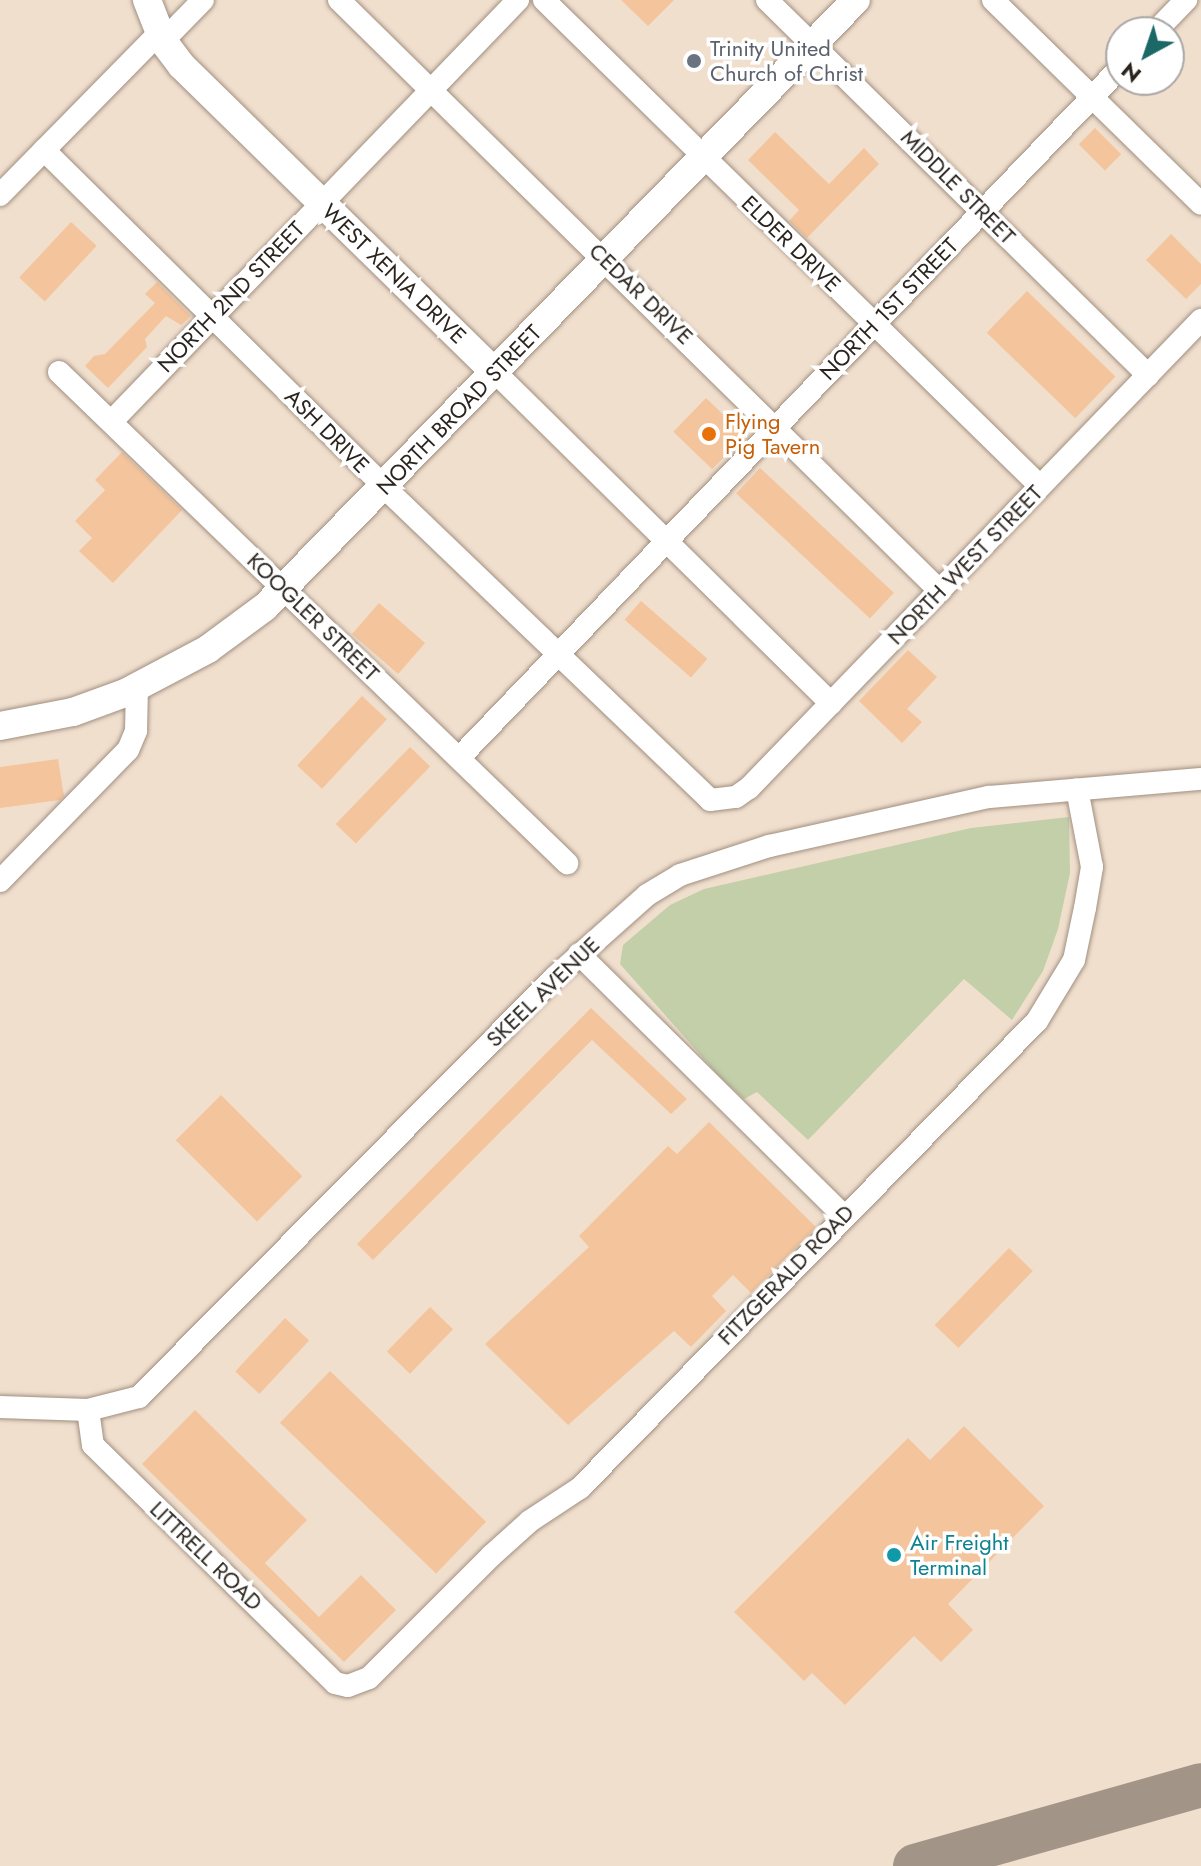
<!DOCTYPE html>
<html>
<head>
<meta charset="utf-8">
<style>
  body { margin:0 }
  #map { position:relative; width:1201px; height:1866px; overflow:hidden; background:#f1dfce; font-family:Jost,sans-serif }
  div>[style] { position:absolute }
  .green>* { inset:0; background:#c2cfa9 }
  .taxiway>* { height:44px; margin:-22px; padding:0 22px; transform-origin:22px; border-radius:22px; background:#a29588 }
  .building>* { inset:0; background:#f4c49c; transform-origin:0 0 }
  .roads { filter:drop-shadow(0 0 2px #a09080) drop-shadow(0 0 2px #a09080) }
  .minor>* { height:22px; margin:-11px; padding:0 11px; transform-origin:11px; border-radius:11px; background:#fff }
  .major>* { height:28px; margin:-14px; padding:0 14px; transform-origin:14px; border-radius:14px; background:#fff }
  .dots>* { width:22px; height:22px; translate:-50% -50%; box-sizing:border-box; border:4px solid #fff; border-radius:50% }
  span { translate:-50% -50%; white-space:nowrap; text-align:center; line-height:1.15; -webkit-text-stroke:7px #fff; paint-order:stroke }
  .worship-label { font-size:22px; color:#5b616d }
  .left { translate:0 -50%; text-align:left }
  .street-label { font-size:22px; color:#2b241e }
  .food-label { font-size:22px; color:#c56008 }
  .culture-label { font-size:22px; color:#0d838f }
  .north { position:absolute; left:1105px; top:16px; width:80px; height:80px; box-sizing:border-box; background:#fff; border:2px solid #aaa7a5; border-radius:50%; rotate:220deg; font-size:22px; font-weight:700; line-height:32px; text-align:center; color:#2b241e }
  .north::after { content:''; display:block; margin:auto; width:28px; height:36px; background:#1b6866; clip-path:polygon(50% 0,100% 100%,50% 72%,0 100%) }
</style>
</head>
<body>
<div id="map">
  <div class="green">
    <i style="clip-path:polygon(1069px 817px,1070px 873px,1058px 929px,1043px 971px,1012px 1020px,964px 979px,808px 1140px,757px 1092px,744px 1099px,719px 1076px,620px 964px,623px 945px,670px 905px,704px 889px,971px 828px)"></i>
  </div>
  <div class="taxiway">
    <i style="left:915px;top:1866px;width:297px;rotate:-15.8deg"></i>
  </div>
  <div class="building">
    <i style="clip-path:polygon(621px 0,674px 0,648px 26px)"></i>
    <i style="left:1095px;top:128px;width:37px;height:23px;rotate:45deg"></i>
    <i style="clip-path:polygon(775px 132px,829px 184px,864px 148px,879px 164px,807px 238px,789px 221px,799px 210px,748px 160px)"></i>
    <i style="left:71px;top:222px;width:35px;height:76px;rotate:43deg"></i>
    <i style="clip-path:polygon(1171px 234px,1201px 264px,1201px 284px,1186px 299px,1146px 260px)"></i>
    <i style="clip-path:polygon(157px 282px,191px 316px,181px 325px,166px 316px,145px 339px,147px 347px,108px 388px,85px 366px,94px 356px,105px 354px,155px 303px,145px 294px)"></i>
    <i style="left:1027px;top:291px;width:123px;height:58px;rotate:44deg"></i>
    <i style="left:706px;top:398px;width:54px;height:47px;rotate:44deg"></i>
    <i style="clip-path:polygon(122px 452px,182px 510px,113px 583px,79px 551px,92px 538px,75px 521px,105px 490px,95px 480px)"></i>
    <i style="left:760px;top:468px;width:183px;height:35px;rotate:43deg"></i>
    <i style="left:641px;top:601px;width:88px;height:25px;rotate:41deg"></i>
    <i style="left:379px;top:603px;width:61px;height:41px;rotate:41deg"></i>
    <i style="clip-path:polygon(908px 650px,937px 677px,907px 709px,922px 722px,902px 743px,859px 701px)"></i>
    <i style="left:362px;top:696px;width:34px;height:95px;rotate:43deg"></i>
    <i style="left:410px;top:747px;width:28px;height:107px;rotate:44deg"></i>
    <i style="clip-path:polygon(58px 759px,64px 796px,60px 800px,0 808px,0 767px)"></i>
    <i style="clip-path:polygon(591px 1008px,687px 1099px,671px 1114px,592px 1040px,373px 1260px,357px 1244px)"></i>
    <i style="left:221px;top:1095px;width:115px;height:64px;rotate:45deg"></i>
    <i style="clip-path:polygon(709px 1122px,816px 1227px,751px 1293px,733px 1275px,712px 1296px,726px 1311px,691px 1347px,674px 1331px,568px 1425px,485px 1344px,589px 1247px,579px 1236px,668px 1146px,677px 1154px)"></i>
    <i style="left:1009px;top:1248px;width:33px;height:107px;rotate:44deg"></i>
    <i style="left:430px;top:1307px;width:32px;height:62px;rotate:44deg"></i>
    <i style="left:285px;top:1318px;width:33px;height:73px;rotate:43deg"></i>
    <i style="left:330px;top:1371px;width:217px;height:72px;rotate:44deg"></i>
    <i style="clip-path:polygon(195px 1410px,307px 1520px,265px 1563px,319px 1617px,361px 1575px,396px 1610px,344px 1662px,142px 1464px)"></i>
    <i style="clip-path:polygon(964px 1426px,1044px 1506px,948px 1604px,973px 1630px,941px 1662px,914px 1636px,845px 1705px,812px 1673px,804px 1681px,734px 1612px,908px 1438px,930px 1460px)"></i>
  </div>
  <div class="roads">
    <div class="minor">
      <i style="left:339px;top:0;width:843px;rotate:44.52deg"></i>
      <i style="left:544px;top:0;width:694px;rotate:44.42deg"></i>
      <i style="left:767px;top:0;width:535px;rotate:44.55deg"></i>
      <i style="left:993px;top:0;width:291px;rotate:44.4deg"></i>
      <i style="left:1155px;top:32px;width:45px;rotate:-45.9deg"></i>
      <i style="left:163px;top:41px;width:57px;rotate:-45.7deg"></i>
      <i style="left:44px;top:150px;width:479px;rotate:44.7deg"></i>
      <i style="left:384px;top:487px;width:452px;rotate:43.8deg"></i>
      <i style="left:710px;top:800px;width:26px;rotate:-7deg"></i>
      <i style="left:736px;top:797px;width:16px;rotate:-35deg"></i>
      <i style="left:749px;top:788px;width:651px;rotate:-46deg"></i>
      <i style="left:0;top:195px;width:227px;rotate:-45.5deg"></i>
      <i style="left:59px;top:372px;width:707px;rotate:44.03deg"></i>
      <i style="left:495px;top:372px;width:472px;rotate:44.6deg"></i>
      <i style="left:112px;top:421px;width:585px;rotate:-46.04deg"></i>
      <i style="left:459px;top:758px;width:957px;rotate:-46.23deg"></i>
      <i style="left:0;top:881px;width:183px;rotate:-45.7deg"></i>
      <i style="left:128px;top:750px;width:21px;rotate:-67deg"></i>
      <i style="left:136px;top:731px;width:43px;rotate:-88.7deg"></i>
      <i style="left:579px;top:954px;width:373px;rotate:44.7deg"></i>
      <i style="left:0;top:1407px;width:88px;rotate:2deg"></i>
      <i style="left:88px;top:1410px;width:53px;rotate:-14.3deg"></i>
      <i style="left:139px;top:1397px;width:591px;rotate:-45.27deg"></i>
      <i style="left:555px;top:977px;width:123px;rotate:-41.7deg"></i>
      <i style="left:647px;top:895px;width:39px;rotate:-31deg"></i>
      <i style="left:680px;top:875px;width:94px;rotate:-18deg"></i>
      <i style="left:769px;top:846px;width:225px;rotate:-12.6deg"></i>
      <i style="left:989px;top:797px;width:213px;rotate:-4.9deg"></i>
      <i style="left:88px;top:1410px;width:35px;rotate:82deg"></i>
      <i style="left:93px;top:1445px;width:339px;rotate:44.5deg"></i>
      <i style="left:335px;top:1683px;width:13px;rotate:13deg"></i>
      <i style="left:348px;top:1686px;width:22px;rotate:-21deg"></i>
      <i style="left:369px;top:1678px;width:173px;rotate:-45deg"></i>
      <i style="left:491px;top:1556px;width:52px;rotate:-41.9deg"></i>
      <i style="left:530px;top:1521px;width:60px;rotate:-33.4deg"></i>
      <i style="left:580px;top:1488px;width:653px;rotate:-45.62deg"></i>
      <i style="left:1037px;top:1021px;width:71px;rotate:-58.8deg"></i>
      <i style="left:1074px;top:960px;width:53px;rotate:-78.1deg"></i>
      <i style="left:1085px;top:908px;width:42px;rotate:-80.3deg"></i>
      <i style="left:1092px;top:867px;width:79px;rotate:-100.9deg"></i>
    </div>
    <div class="major">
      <i style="left:147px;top:0;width:44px;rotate:68.7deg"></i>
      <i style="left:163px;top:41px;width:31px;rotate:53deg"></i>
      <i style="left:182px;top:66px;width:438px;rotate:44.4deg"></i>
      <i style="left:0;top:726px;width:74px;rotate:-10.9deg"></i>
      <i style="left:73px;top:712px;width:55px;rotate:-20.1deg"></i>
      <i style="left:125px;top:693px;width:94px;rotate:-27.9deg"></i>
      <i style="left:208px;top:649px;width:71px;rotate:-36.4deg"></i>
      <i style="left:265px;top:607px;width:847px;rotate:-45.77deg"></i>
    </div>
  </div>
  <div class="dots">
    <i style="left:694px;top:61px;background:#6b7280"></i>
    <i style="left:709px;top:434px;background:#e8710a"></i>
    <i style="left:894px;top:1555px;background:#0f9aa8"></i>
  </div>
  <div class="worship-label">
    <span class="left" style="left:710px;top:61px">Trinity United<br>Church of Christ</span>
  </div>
  <div class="street-label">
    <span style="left:958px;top:187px;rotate:45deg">MIDDLE STREET</span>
    <span style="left:791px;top:244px;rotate:44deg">ELDER DRIVE</span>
    <span style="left:394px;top:274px;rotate:44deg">WEST XENIA DRIVE</span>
    <span style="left:641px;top:294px;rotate:44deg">CEDAR DRIVE</span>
    <span style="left:231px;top:297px;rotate:-46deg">NORTH 2ND STREET</span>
    <span style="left:889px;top:309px;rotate:-46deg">NORTH 1ST STREET</span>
    <span style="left:459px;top:410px;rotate:-46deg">NORTH BROAD STREET</span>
    <span style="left:327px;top:431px;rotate:45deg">ASH DRIVE</span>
    <span style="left:965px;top:565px;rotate:-46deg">NORTH WEST STREET</span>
    <span style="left:313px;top:617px;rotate:44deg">KOOGLER STREET</span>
    <span style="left:543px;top:992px;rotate:-44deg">SKEEL AVENUE</span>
    <span style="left:786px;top:1275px;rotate:-46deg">FITZGERALD ROAD</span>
    <span style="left:206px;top:1556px;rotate:44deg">LITTRELL ROAD</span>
  </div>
  <div class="food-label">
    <span class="left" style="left:725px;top:434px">Flying<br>Pig Tavern</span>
  </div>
  <div class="culture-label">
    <span class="left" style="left:910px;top:1555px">Air Freight<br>Terminal</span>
  </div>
  <div class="north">N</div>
</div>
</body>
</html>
